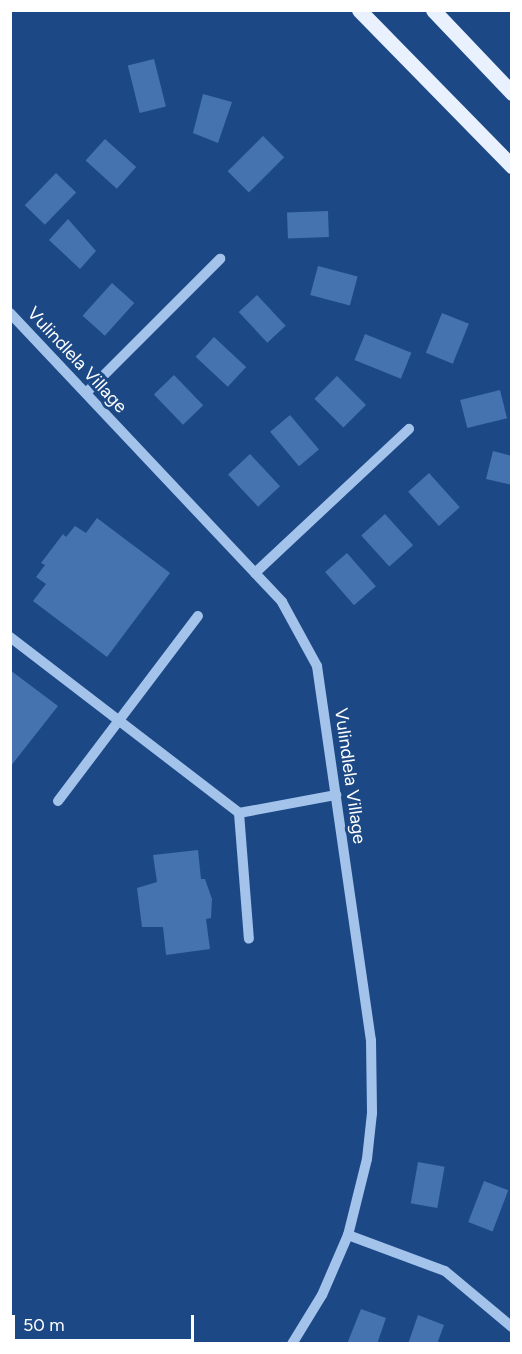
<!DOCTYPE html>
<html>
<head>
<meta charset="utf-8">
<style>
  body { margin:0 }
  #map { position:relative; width:522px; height:1354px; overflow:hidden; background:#1c4986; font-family:Figtree,sans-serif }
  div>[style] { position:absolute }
  .building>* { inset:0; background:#4473af; transform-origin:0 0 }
  .minor>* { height:10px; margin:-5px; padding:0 5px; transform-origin:5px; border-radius:5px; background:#a4c3eb }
  .major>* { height:15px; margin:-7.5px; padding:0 7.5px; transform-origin:7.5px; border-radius:7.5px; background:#e9f1ff }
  span { translate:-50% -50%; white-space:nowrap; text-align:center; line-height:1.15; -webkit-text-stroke:6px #1c4986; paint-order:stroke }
  .street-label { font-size:18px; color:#fff }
  .frame { position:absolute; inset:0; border:12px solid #fff; pointer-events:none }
  .scale { position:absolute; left:12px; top:1315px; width:182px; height:27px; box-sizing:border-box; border:3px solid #fff; border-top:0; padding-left:8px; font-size:18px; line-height:21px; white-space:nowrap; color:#fff; -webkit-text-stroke:4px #1c4986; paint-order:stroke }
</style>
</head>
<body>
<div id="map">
  <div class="building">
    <i style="left:154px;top:59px;width:49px;height:27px;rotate:76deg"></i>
    <i style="clip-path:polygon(203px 94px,232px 102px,218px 143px,193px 133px)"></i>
    <i style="left:263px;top:136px;width:30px;height:50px;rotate:45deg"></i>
    <i style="left:105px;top:139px;width:42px;height:29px;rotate:42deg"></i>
    <i style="left:56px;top:173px;width:28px;height:45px;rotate:44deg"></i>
    <i style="left:328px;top:211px;width:26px;height:41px;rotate:88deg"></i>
    <i style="clip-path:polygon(68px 219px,96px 251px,80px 269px,49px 240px)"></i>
    <i style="left:318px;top:266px;width:41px;height:30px;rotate:15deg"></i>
    <i style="left:112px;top:283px;width:30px;height:44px;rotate:42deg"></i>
    <i style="left:257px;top:295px;width:42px;height:25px;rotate:47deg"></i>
    <i style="left:442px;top:313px;width:29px;height:43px;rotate:22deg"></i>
    <i style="left:365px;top:334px;width:50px;height:28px;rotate:22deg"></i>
    <i style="left:214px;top:337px;width:44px;height:27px;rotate:43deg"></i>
    <i style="left:174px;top:375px;width:42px;height:28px;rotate:46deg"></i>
    <i style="left:337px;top:376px;width:41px;height:32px;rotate:45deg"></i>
    <i style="left:500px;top:390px;width:29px;height:41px;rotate:76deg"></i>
    <i style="left:290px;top:415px;width:45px;height:26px;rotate:50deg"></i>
    <i style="clip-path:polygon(493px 451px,512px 456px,512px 485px,486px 479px)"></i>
    <i style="left:250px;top:454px;width:44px;height:30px;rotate:47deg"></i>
    <i style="left:429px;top:473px;width:46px;height:28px;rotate:48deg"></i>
    <i style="left:385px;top:514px;width:42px;height:32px;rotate:48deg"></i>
    <i style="clip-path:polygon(97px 518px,170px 573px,107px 657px,33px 601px,46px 584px,36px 577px,45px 565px,41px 563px,63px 534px,66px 537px,75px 526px,86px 533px)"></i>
    <i style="left:347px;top:553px;width:44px;height:29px;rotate:49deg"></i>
    <i style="clip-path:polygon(10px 670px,58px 706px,10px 767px)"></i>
    <i style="clip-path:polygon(198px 850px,201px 879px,205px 879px,212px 899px,211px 918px,206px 919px,210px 949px,166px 955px,163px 927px,142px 927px,137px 888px,157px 882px,153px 855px)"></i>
    <i style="left:418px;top:1162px;width:27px;height:42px;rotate:10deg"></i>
    <i style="left:484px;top:1181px;width:26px;height:44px;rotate:21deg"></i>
    <i style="clip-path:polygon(361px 1309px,386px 1318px,377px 1344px,347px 1344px)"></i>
    <i style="clip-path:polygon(418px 1315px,444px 1325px,437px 1344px,408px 1344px)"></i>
  </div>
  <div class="minor">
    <i style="left:10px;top:313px;width:397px;rotate:46.7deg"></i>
    <i style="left:282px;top:602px;width:73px;rotate:61.3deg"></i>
    <i style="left:317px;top:666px;width:378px;rotate:81.8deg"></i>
    <i style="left:371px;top:1040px;width:73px;rotate:89.2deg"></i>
    <i style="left:372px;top:1113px;width:46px;rotate:96.2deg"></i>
    <i style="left:367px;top:1159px;width:78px;rotate:104deg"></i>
    <i style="left:348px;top:1235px;width:65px;rotate:113.4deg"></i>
    <i style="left:322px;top:1295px;width:57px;rotate:121.5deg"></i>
    <i style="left:86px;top:393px;width:190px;rotate:-45deg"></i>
    <i style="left:255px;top:573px;width:211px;rotate:-43.1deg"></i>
    <i style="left:10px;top:637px;width:289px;rotate:37.5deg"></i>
    <i style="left:239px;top:813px;width:99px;rotate:-10.5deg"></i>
    <i style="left:58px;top:801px;width:232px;rotate:-52.9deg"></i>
    <i style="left:239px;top:813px;width:126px;rotate:85.5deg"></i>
    <i style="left:348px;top:1235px;width:103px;rotate:20.4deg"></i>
    <i style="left:445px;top:1271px;width:87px;rotate:39.9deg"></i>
  </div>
  <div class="major">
    <i style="left:359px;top:10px;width:219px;rotate:45.6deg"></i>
    <i style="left:433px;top:10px;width:115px;rotate:46.4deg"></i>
  </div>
  <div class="street-label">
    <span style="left:77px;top:360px;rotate:47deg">Vulindlela Village</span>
    <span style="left:350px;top:776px;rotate:82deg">Vulindlela Village</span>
  </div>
  <div class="frame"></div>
  <div class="scale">50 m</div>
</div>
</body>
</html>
